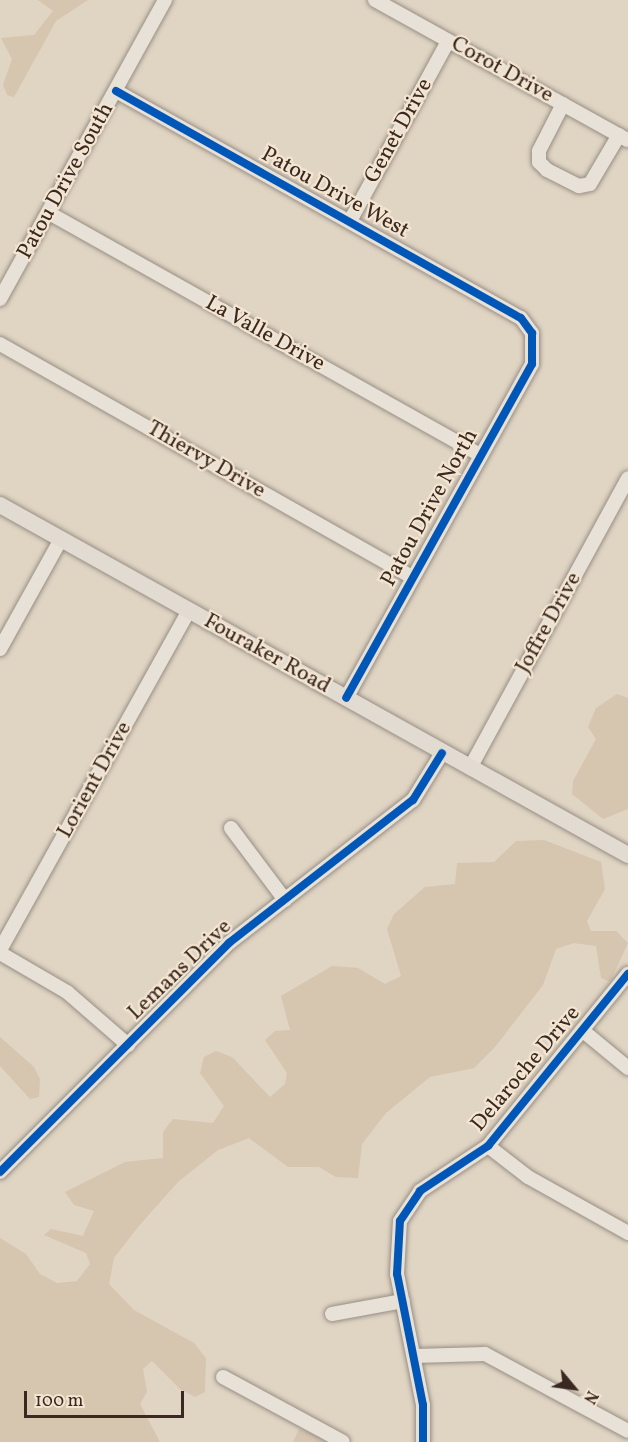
<!DOCTYPE html>
<html>
<head>
<meta charset="utf-8">
<style>
  body { margin:0 }
  #map { position:relative; width:628px; height:1442px; overflow:hidden; background:#e0d4c3; font-family:Vollkorn,serif }
  div>[style] { position:absolute }
  .green>* { inset:0; background:#d6c5af }
  .roads { filter:drop-shadow(0 0 2px #978f84) drop-shadow(0 0 2px #978f84) }
  .minor>* { height:14px; margin:-7px; padding:0 7px; transform-origin:7px; border-radius:7px; background:#e7e1d7 }
  .major>* { height:16px; margin:-8px; padding:0 8px; transform-origin:8px; border-radius:8px; background:#e2dbd1 }
  .cycleway>* { height:8px; margin:-4px; padding:0 4px; transform-origin:4px; border-radius:4px; background:#0057b8 }
  span { translate:-50% -50%; white-space:nowrap; text-align:center; line-height:1.15; -webkit-text-stroke:4.5px #f3e5d0; paint-order:stroke }
  .street-label { font-size:22px; color:#3a2922 }
  .north { position:absolute; left:544px; top:1358px; width:60px; height:60px; -webkit-text-stroke:4px #f3e5d0; paint-order:stroke; rotate:119deg; font-size:16px; font-weight:700; line-height:24px; text-align:center; color:#3a2922 }
  .north::after { content:''; display:block; margin:auto; width:21px; height:27px; background:#3a2922; clip-path:polygon(50% 0,100% 100%,50% 72%,0 100%) }
  .scale { position:absolute; left:24px; top:1391px; width:160px; height:27px; box-sizing:border-box; border:3px solid #3a2922; border-top:0; padding-left:8px; font-size:18px; line-height:21px; white-space:nowrap; color:#3a2922; -webkit-text-stroke:4px #f3e5d0; paint-order:stroke }
</style>
</head>
<body>
<div id="map">
  <div class="green">
    <i style="clip-path:polygon(38px 0,88px 0,56px 21px,14px 97px,7px 95px,3px 85px,12px 59px,1px 38px,34px 35px,53px 11px)"></i>
    <i style="clip-path:polygon(617px 694px,628px 698px,628px 809px,603px 819px,572px 794px,573px 781px,596px 739px,588px 727px,596px 708px)"></i>
    <i style="clip-path:polygon(544px 840px,601px 862px,605px 889px,587px 921px,591px 931px,616px 931px,628px 943px,610px 982px,601px 978px,596px 946px,574px 943px,556px 949px,543px 985px,495px 1047px,474px 1068px,430px 1077px,386px 1113px,362px 1144px,358px 1178px,336px 1177px,319px 1167px,288px 1167px,249px 1138px,218px 1150px,178px 1182px,138px 1227px,114px 1258px,109px 1284px,134px 1310px,194px 1343px,206px 1358px,205px 1392px,195px 1397px,180px 1389px,152px 1361px,143px 1369px,147px 1392px,140px 1404px,160px 1442px,0 1442px,0 1238px,26px 1254px,40px 1274px,57px 1283px,77px 1281px,90px 1264px,86px 1253px,44px 1235px,51px 1229px,83px 1236px,94px 1211px,74px 1205px,65px 1192px,125px 1162px,163px 1158px,163px 1132px,173px 1119px,213px 1123px,224px 1106px,200px 1073px,204px 1057px,216px 1051px,232px 1057px,270px 1097px,285px 1084px,287px 1073px,265px 1040px,275px 1031px,290px 1030px,281px 996px,332px 966px,358px 968px,385px 984px,401px 976px,387px 929px,394px 914px,425px 887px,455px 884px,457px 863px,494px 862px,516px 841px)"></i>
    <i style="clip-path:polygon(0 1037px,34px 1067px,40px 1079px,39px 1097px,30px 1099px,0 1066px)"></i>
    <i style="clip-path:polygon(299px 1429px,316px 1435px,326px 1442px,293px 1442px)"></i>
  </div>
  <div class="roads">
    <div class="minor">
      <i style="left:375px;top:0;width:289px;rotate:29deg"></i>
      <i style="left:116px;top:91px;width:464px;rotate:29.3deg"></i>
      <i style="left:521px;top:318px;width:19px;rotate:54deg"></i>
      <i style="left:532px;top:333px;width:31px;rotate:90deg"></i>
      <i style="left:532px;top:364px;width:382px;rotate:119.1deg"></i>
      <i style="left:563px;top:104px;width:53px;rotate:117.1deg"></i>
      <i style="left:539px;top:151px;width:11px;rotate:90deg"></i>
      <i style="left:539px;top:162px;width:11px;rotate:45deg"></i>
      <i style="left:547px;top:170px;width:36px;rotate:27deg"></i>
      <i style="left:579px;top:186px;width:11px;rotate:-10deg"></i>
      <i style="left:590px;top:184px;width:57px;rotate:-59.4deg"></i>
      <i style="left:49px;top:213px;width:494px;rotate:29.3deg"></i>
      <i style="left:350px;top:221px;width:205px;rotate:-61.4deg"></i>
      <i style="left:0;top:299px;width:342px;rotate:-61.1deg"></i>
      <i style="left:0;top:344px;width:473px;rotate:29.5deg"></i>
      <i style="left:0;top:649px;width:126px;rotate:-61deg"></i>
      <i style="left:470px;top:768px;width:330px;rotate:-61.4deg"></i>
      <i style="left:231px;top:828px;width:90px;rotate:53.1deg"></i>
      <i style="left:0;top:950px;width:389px;rotate:-60.9deg"></i>
      <i style="left:0;top:953px;width:78px;rotate:30.2deg"></i>
      <i style="left:67px;top:992px;width:81px;rotate:41deg"></i>
      <i style="left:582px;top:1030px;width:60px;rotate:39.6deg"></i>
      <i style="left:488px;top:1146px;width:51px;rotate:37.8deg"></i>
      <i style="left:528px;top:1177px;width:115px;rotate:29.2deg"></i>
      <i style="left:0;top:1172px;width:324px;rotate:-45deg"></i>
      <i style="left:229px;top:943px;width:233px;rotate:-37.9deg"></i>
      <i style="left:413px;top:800px;width:55px;rotate:-58.3deg"></i>
      <i style="left:332px;top:1314px;width:72px;rotate:-10.4deg"></i>
      <i style="left:414px;top:1356px;width:71px;rotate:-1.6deg"></i>
      <i style="left:485px;top:1354px;width:162px;rotate:28.3deg"></i>
      <i style="left:223px;top:1377px;width:136px;rotate:28.4deg"></i>
      <i style="left:423px;top:1442px;width:37px;rotate:-90deg"></i>
      <i style="left:423px;top:1405px;width:134px;rotate:-101.2deg"></i>
      <i style="left:397px;top:1274px;width:53px;rotate:-86.8deg"></i>
      <i style="left:400px;top:1221px;width:36px;rotate:-56deg"></i>
      <i style="left:420px;top:1191px;width:82px;rotate:-33.5deg"></i>
      <i style="left:488px;top:1146px;width:222px;rotate:-50.9deg"></i>
    </div>
    <div class="major">
      <i style="left:0;top:505px;width:719px;rotate:29.13deg"></i>
    </div>
  </div>
  <div class="cycleway">
    <i style="left:116px;top:91px;width:464px;rotate:29.3deg"></i>
    <i style="left:521px;top:318px;width:19px;rotate:54deg"></i>
    <i style="left:532px;top:333px;width:31px;rotate:90deg"></i>
    <i style="left:532px;top:364px;width:382px;rotate:119.1deg"></i>
    <i style="left:0;top:1172px;width:324px;rotate:-45deg"></i>
    <i style="left:229px;top:943px;width:233px;rotate:-37.9deg"></i>
    <i style="left:413px;top:800px;width:55px;rotate:-58.3deg"></i>
    <i style="left:423px;top:1442px;width:37px;rotate:-90deg"></i>
    <i style="left:423px;top:1405px;width:134px;rotate:-101.2deg"></i>
    <i style="left:397px;top:1274px;width:53px;rotate:-86.8deg"></i>
    <i style="left:400px;top:1221px;width:36px;rotate:-56deg"></i>
    <i style="left:420px;top:1191px;width:82px;rotate:-33.5deg"></i>
    <i style="left:488px;top:1146px;width:222px;rotate:-50.9deg"></i>
  </div>
  <div class="street-label">
    <span style="left:502px;top:70px;rotate:29deg">Corot Drive</span>
    <span style="left:399px;top:131px;rotate:-61deg">Genet Drive</span>
    <span style="left:66px;top:181px;rotate:-61deg">Patou Drive South</span>
    <span style="left:335px;top:193px;rotate:29deg">Patou Drive West</span>
    <span style="left:265px;top:334px;rotate:29deg">La Valle Drive</span>
    <span style="left:206px;top:460px;rotate:30deg">Thiervy Drive</span>
    <span style="left:430px;top:508px;rotate:-61deg">Patou Drive North</span>
    <span style="left:549px;top:623px;rotate:-61deg">Joffre Drive</span>
    <span style="left:267px;top:654px;rotate:29deg">Fouraker Road</span>
    <span style="left:95px;top:780px;rotate:-61deg">Lorient Drive</span>
    <span style="left:180px;top:970px;rotate:-44deg">Lemans Drive</span>
    <span style="left:526px;top:1069px;rotate:-50deg">Delaroche Drive</span>
  </div>
  <div class="north">N</div>
  <div class="scale">100 m</div>
</div>
</body>
</html>
